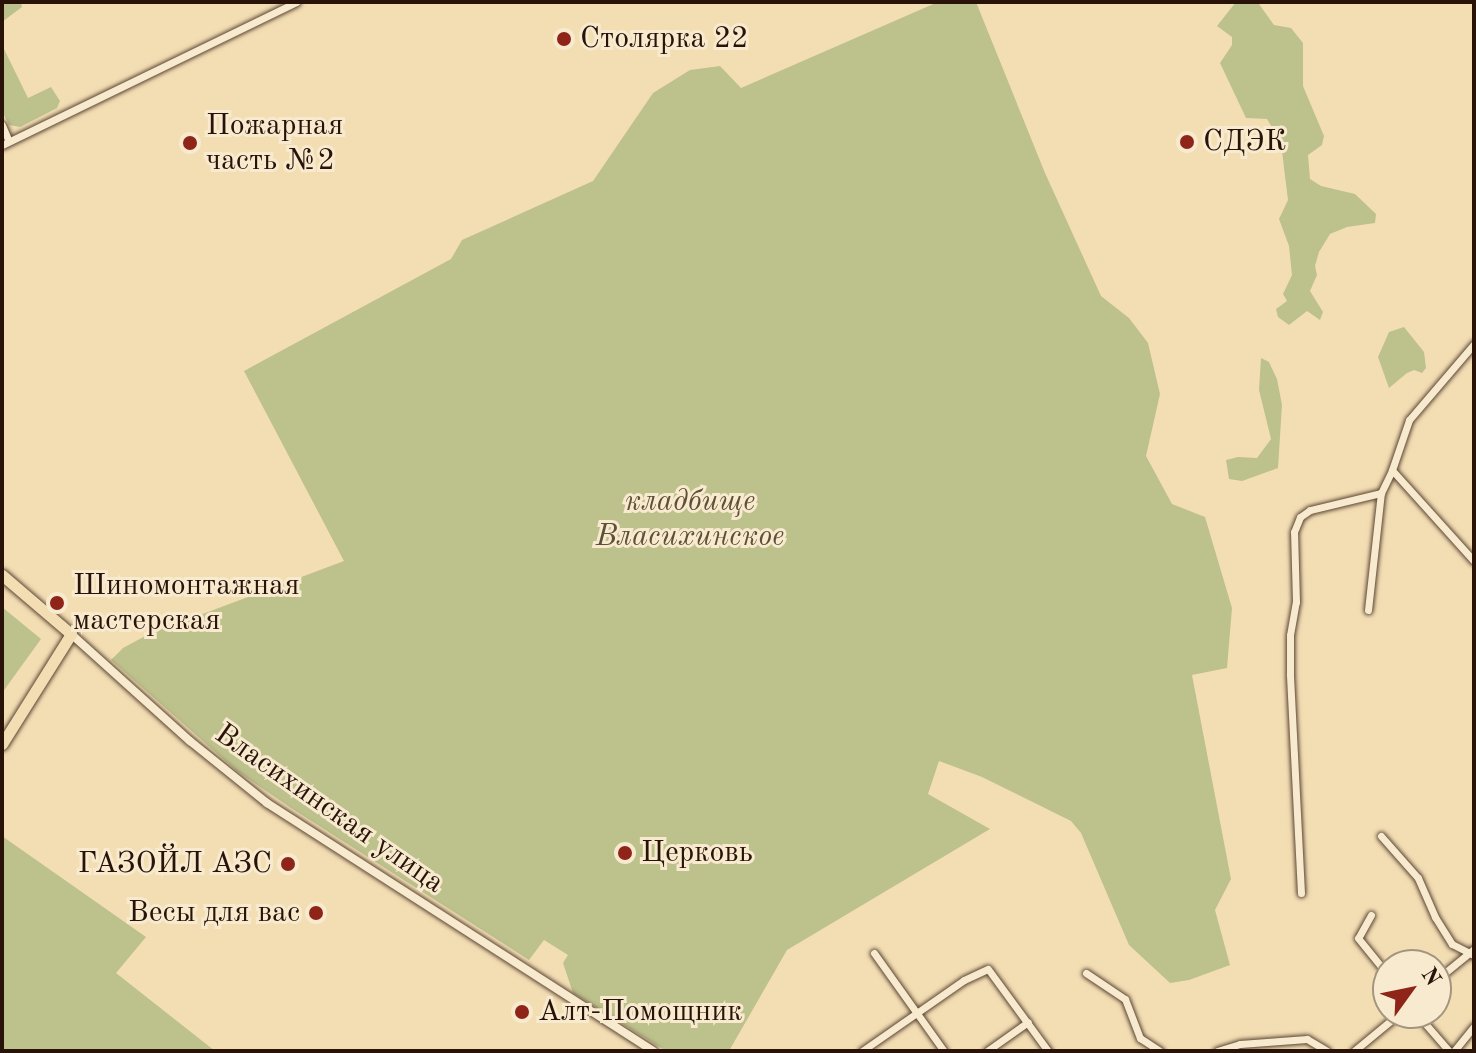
<!DOCTYPE html>
<html>
<head>
<meta charset="utf-8">
<style>
  body { margin:0 }
  #map { position:relative; width:1476px; height:1053px; overflow:hidden; background:#f3deb4; font-family:"Old Standard TT",serif }
  div>[style] { position:absolute }
  .green>* { inset:0; background:#bdc18c }
  .roads { filter:drop-shadow(0 0 2px #5c4634) drop-shadow(0 0 2px #5c4634) }
  .minor>* { height:7px; margin:-3.5px; padding:0 3.5px; transform-origin:3.5px; border-radius:3.5px; background:#f7eace }
  .tertiary>* { height:8px; margin:-4px; padding:0 4px; transform-origin:4px; border-radius:4px; background:#f7eace }
  .trunk>* { height:11px; margin:-5.5px; padding:0 5.5px; transform-origin:5.5px; border-radius:5.5px; background:#f3deb4 }
  .dots>* { width:22px; height:22px; translate:-50% -50%; box-sizing:border-box; border:4px solid #f7eace; border-radius:50% }
  span { translate:-50% -50%; white-space:nowrap; text-align:center; line-height:1.15; -webkit-text-stroke:6px #f7eace; paint-order:stroke }
  .poi-label { font-size:30px; color:#291309 }
  .left { translate:0 -50%; text-align:left }
  .right { translate:-100% -50%; text-align:right }
  .park-label { font-size:30px; color:#5d5037; font-style:italic }
  .street-label { font-size:30px; color:#291309 }
  .frame { position:absolute; inset:0; border:4px solid #291309; pointer-events:none }
  .north { position:absolute; left:1372px; top:949px; width:80px; height:80px; box-sizing:border-box; background:#f7eace; border:2px solid #a5947f; border-radius:50%; rotate:57deg; font-size:22px; font-weight:700; line-height:32px; text-align:center; color:#291309 }
  .north::after { content:''; display:block; margin:auto; width:28px; height:36px; background:#8f2418; clip-path:polygon(50% 0,100% 100%,50% 72%,0 100%) }
</style>
</head>
<body>
<div id="map">
  <div class="green">
    <i style="clip-path:polygon(2px 2px,21px 2px,22px 7px,2px 22px)"></i>
    <i style="clip-path:polygon(938px 2px,976px 2px,1045px 173px,1101px 296px,1129px 318px,1148px 343px,1160px 394px,1146px 456px,1172px 504px,1205px 517px,1232px 608px,1227px 668px,1192px 675px,1231px 879px,1215px 910px,1230px 965px,1189px 980px,1170px 983px,1129px 945px,1081px 833px,1071px 821px,982px 777px,939px 761px,928px 794px,990px 829px,787px 950px,729px 1051px,666px 1051px,573px 993px,563px 963px,568px 955px,544px 940px,529px 960px,291px 808px,237px 771px,111px 660px,123px 648px,149px 634px,344px 561px,244px 371px,451px 259px,462px 240px,593px 181px,653px 93px,690px 70px,720px 66px,741px 88px)"></i>
    <i style="clip-path:polygon(1236px 2px,1259px 4px,1274px 25px,1291px 28px,1303px 43px,1303px 86px,1324px 136px,1322px 145px,1308px 155px,1310px 179px,1321px 186px,1355px 194px,1376px 214px,1375px 223px,1347px 227px,1330px 234px,1319px 252px,1315px 266px,1317px 275px,1310px 291px,1323px 312px,1320px 320px,1307px 311px,1289px 325px,1278px 317px,1276px 309px,1287px 301px,1283px 294px,1292px 275px,1289px 246px,1279px 219px,1288px 200px,1284px 168px,1281px 142px,1267px 119px,1246px 118px,1220px 63px,1232px 45px,1232px 37px,1217px 26px)"></i>
    <i style="clip-path:polygon(2px 45px,28px 98px,51px 87px,60px 101px,57px 108px,20px 127px,9px 125px,2px 111px)"></i>
    <i style="clip-path:polygon(1404px 327px,1424px 352px,1426px 368px,1422px 373px,1414px 370px,1407px 373px,1389px 388px,1378px 357px,1389px 332px)"></i>
    <i style="clip-path:polygon(1261px 358px,1269px 362px,1277px 379px,1282px 405px,1278px 468px,1242px 481px,1229px 479px,1226px 460px,1238px 457px,1257px 458px,1271px 439px,1259px 390px)"></i>
    <i style="clip-path:polygon(2px 607px,41px 639px,2px 693px)"></i>
    <i style="clip-path:polygon(2px 836px,146px 937px,116px 973px,215px 1051px,2px 1051px)"></i>
  </div>
  <div class="roads">
    <div class="minor">
      <i style="left:2px;top:125px;width:15px;rotate:67deg"></i>
      <i style="left:2px;top:145px;width:327px;rotate:-25.9deg"></i>
      <i style="left:1392px;top:470px;width:53px;rotate:-71.2deg"></i>
      <i style="left:1409px;top:420px;width:100px;rotate:-49.5deg"></i>
      <i style="left:1368px;top:610px;width:118px;rotate:-83.7deg"></i>
      <i style="left:1381px;top:493px;width:25px;rotate:-64deg"></i>
      <i style="left:1392px;top:470px;width:122px;rotate:48deg"></i>
      <i style="left:1381px;top:836px;width:56px;rotate:48.6deg"></i>
      <i style="left:1418px;top:878px;width:43px;rotate:66.4deg"></i>
      <i style="left:1435px;top:917px;width:32px;rotate:58deg"></i>
      <i style="left:1452px;top:944px;width:25px;rotate:27deg"></i>
      <i style="left:1301px;top:893px;width:220px;rotate:-92.9deg"></i>
      <i style="left:1290px;top:673px;width:38px;rotate:-90deg"></i>
      <i style="left:1290px;top:635px;width:34px;rotate:-80deg"></i>
      <i style="left:1296px;top:602px;width:70px;rotate:-91.6deg"></i>
      <i style="left:1294px;top:532px;width:16px;rotate:-68deg"></i>
      <i style="left:1300px;top:517px;width:12px;rotate:-35deg"></i>
      <i style="left:1310px;top:510px;width:73px;rotate:-13.5deg"></i>
      <i style="left:1371px;top:915px;width:26px;rotate:119deg"></i>
      <i style="left:1358px;top:938px;width:48px;rotate:51deg"></i>
      <i style="left:874px;top:953px;width:120px;rotate:54.5deg"></i>
      <i style="left:1086px;top:973px;width:47px;rotate:33.7deg"></i>
      <i style="left:1125px;top:999px;width:42px;rotate:69deg"></i>
      <i style="left:1140px;top:1038px;width:24px;rotate:33deg"></i>
      <i style="left:1436px;top:980px;width:49px;rotate:-39.2deg"></i>
      <i style="left:1416px;top:1013px;width:50px;rotate:49deg"></i>
      <i style="left:862px;top:1051px;width:124px;rotate:-34.8deg"></i>
      <i style="left:964px;top:980px;width:26px;rotate:-25deg"></i>
      <i style="left:988px;top:969px;width:102px;rotate:53.8deg"></i>
      <i style="left:987px;top:1051px;width:50px;rotate:-35.3deg"></i>
      <i style="left:1217px;top:1051px;width:24px;rotate:-17deg"></i>
      <i style="left:1240px;top:1044px;width:67px;rotate:-4.3deg"></i>
      <i style="left:1307px;top:1039px;width:23px;rotate:31deg"></i>
      <i style="left:1354px;top:1051px;width:60px;rotate:-39.6deg"></i>
      <i style="left:1454px;top:1051px;width:32px;rotate:-51deg"></i>
    </div>
    <div class="tertiary">
      <i style="left:71px;top:634px;width:160px;rotate:42deg"></i>
      <i style="left:190px;top:741px;width:99px;rotate:38.8deg"></i>
      <i style="left:267px;top:803px;width:459px;rotate:32.7deg"></i>
    </div>
    <div class="trunk">
      <i style="left:2px;top:575px;width:91px;rotate:40.5deg"></i>
      <i style="left:71px;top:634px;width:130px;rotate:122.1deg"></i>
    </div>
  </div>
  <div class="dots">
    <i style="left:564px;top:39px;background:#8f2418"></i>
    <i style="left:1187px;top:142px;background:#8f2418"></i>
    <i style="left:190px;top:143px;background:#8f2418"></i>
    <i style="left:57px;top:603px;background:#8f2418"></i>
    <i style="left:625px;top:853px;background:#8f2418"></i>
    <i style="left:288px;top:864px;background:#8f2418"></i>
    <i style="left:316px;top:913px;background:#8f2418"></i>
    <i style="left:522px;top:1012px;background:#8f2418"></i>
  </div>
  <div class="poi-label">
    <span class="left" style="left:580px;top:39px">Столярка 22</span>
    <span class="left" style="left:206px;top:143px">Пожарная<br>часть №2</span>
    <span class="left" style="left:1203px;top:142px">СДЭК</span>
    <span class="left" style="left:73px;top:603px">Шиномонтажная<br>мастерская</span>
    <span class="left" style="left:641px;top:853px">Церковь</span>
    <span class="right" style="left:272px;top:864px">ГАЗОЙЛ АЗС</span>
    <span class="right" style="left:300px;top:913px">Весы для вас</span>
    <span class="left" style="left:538px;top:1012px">Алт-Помощник</span>
  </div>
  <div class="park-label">
    <span style="left:690px;top:519px">кладбище<br>Власихинское</span>
  </div>
  <div class="street-label">
    <span style="left:329px;top:809px;rotate:35deg">Власихинская улица</span>
  </div>
  <div class="frame"></div>
  <div class="north">N</div>
</div>
</body>
</html>
